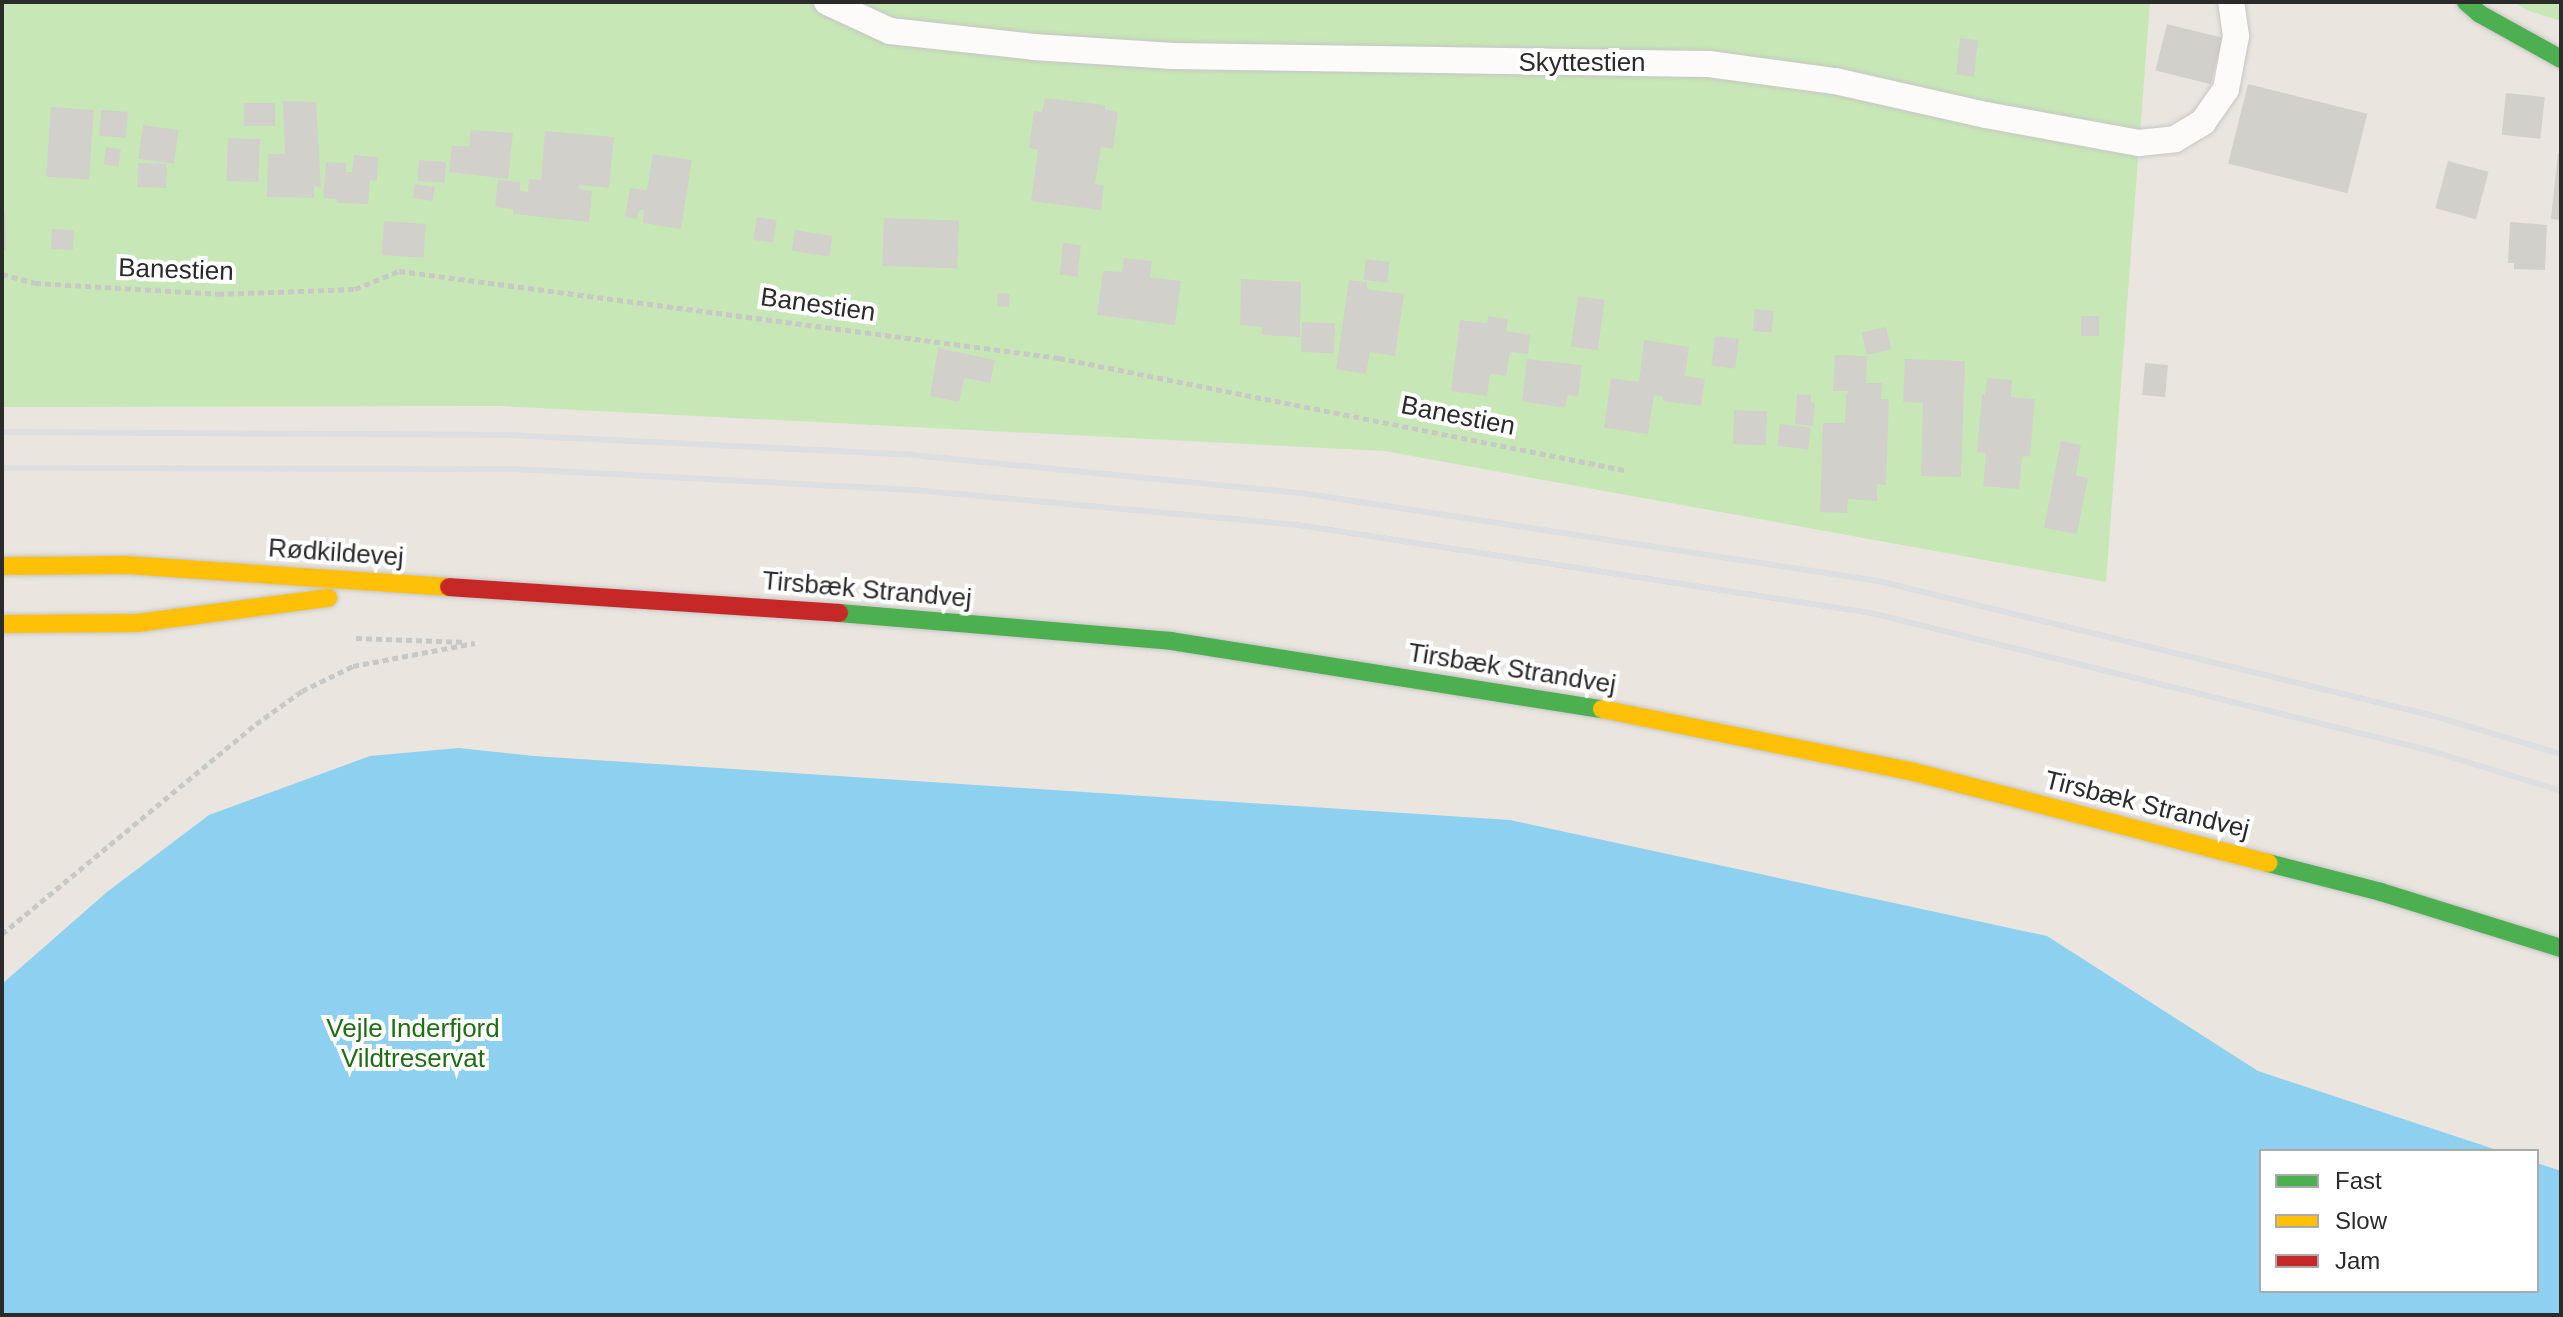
<!DOCTYPE html>
<html>
<head>
<meta charset="utf-8">
<style>
  body { margin:0 }
  #map { position:relative; width:2563px; height:1317px; overflow:hidden; background:#eae6df; font-family:Helvetica,sans-serif }
  div>[style] { position:absolute }
  .green>* { inset:0; background:#c7e8b6 }
  .water>* { inset:0; background:#8ed0f0 }
  .building>* { inset:0; background:#d2d0cb; transform-origin:0 0 }
  .path>* { height:5px; margin-top:-2.5px; transform-origin:0; background:repeating-linear-gradient(90deg,#c8c8c7 0 6px,transparent 0 10px) }
  .roads { filter:drop-shadow(0 0 2px #c7c5c5) drop-shadow(0 0 2px #c7c5c5) }
  .lane>* { height:26px; margin:-13px; padding:0 13px; transform-origin:13px; border-radius:13px; background:#fcfbfa }
  .fast>* { height:18px; margin:-9px; padding:0 9px; transform-origin:9px; border-radius:9px; background:#4caf50 }
  .slow>* { height:18px; margin:-9px; padding:0 9px; transform-origin:9px; border-radius:9px; background:#ffc107 }
  .jam>* { height:18px; margin:-9px; padding:0 9px; transform-origin:9px; border-radius:9px; background:#c62828 }
  .rail>* { height:6px; margin:-3px; padding:0 3px; transform-origin:3px; border-radius:3px; background:#dddedf }
  span { translate:-50% -50%; white-space:nowrap; text-align:center; line-height:1.15; -webkit-text-stroke:8px #fff; paint-order:stroke }
  .street-label { font-size:26px; color:#2b2b2b }
  .park-label { font-size:26px; color:#206e14 }
  .frame { position:absolute; inset:0; border:4px solid #2b2b2b; pointer-events:none }
  .legend { position:absolute; left:2259px; top:1149px; width:280px; height:144px; box-sizing:border-box; background:#fff; border:2px solid #aaa; margin:0; padding:10px 14px; list-style:none; font-size:24px; color:#2b2b2b }
  .legend li { display:flex; align-items:center; gap:16px; height:40px }
  .legend b { width:40px; border:2px solid #aaa }
</style>
</head>
<body>
<div id="map">
  <div class="green">
    <i style="clip-path:polygon(2px 2px,2150px 2px,2106px 582px,1384px 451px,499px 406px,2px 407px)"></i>
    <i style="clip-path:polygon(2514px 2px,2561px 2px,2561px 21px,2526px 10px)"></i>
  </div>
  <div class="water">
    <i style="clip-path:polygon(459px 748px,534px 756px,1510px 820px,2047px 936px,2258px 1071px,2500px 1151px,2261px 1151px,2261px 1291px,2537px 1291px,2537px 1163px,2561px 1171px,2561px 1315px,2px 1315px,2px 984px,107px 892px,209px 815px,370px 756px)"></i>
  </div>
  <div class="building">
    <i style="left:2167px;top:24px;width:57px;height:48px;rotate:14deg"></i>
    <i style="left:1960px;top:38px;width:18px;height:37px;rotate:6deg"></i>
    <i style="left:2248px;top:84px;width:123px;height:82px;rotate:14deg"></i>
    <i style="left:2506px;top:93px;width:39px;height:42px;rotate:6deg"></i>
    <i style="clip-path:polygon(1045px 98px,1105px 105px,1105px 110px,1118px 112px,1113px 149px,1101px 147px,1095px 184px,1104px 185px,1101px 210px,1031px 201px,1038px 150px,1029px 148px,1034px 111px,1042px 112px)"></i>
    <i style="clip-path:polygon(283px 101px,316px 102px,321px 187px,314px 186px,314px 198px,267px 197px,268px 154px,285px 154px)"></i>
    <i style="left:244px;top:103px;width:31px;height:23px"></i>
    <i style="left:51px;top:107px;width:43px;height:70px;rotate:4deg"></i>
    <i style="left:101px;top:110px;width:27px;height:26px;rotate:4deg"></i>
    <i style="left:143px;top:125px;width:36px;height:34px;rotate:8deg"></i>
    <i style="clip-path:polygon(471px 130px,513px 133px,508px 179px,449px 172px,452px 146px,469px 146px)"></i>
    <i style="clip-path:polygon(545px 131px,614px 137px,609px 188px,579px 185px,579px 189px,592px 191px,589px 222px,513px 214px,513px 209px,495px 207px,498px 180px,520px 182px,520px 191px,528px 192px,529px 179px,541px 180px)"></i>
    <i style="left:228px;top:138px;width:32px;height:43px;rotate:2deg"></i>
    <i style="left:106px;top:147px;width:15px;height:18px;rotate:8deg"></i>
    <i style="clip-path:polygon(2558px 153px,2561px 153px,2561px 220px,2551px 219px)"></i>
    <i style="clip-path:polygon(653px 154px,692px 160px,681px 229px,643px 223px,644px 210px,639px 210px,637px 219px,625px 217px,630px 188px,647px 190px)"></i>
    <i style="clip-path:polygon(354px 155px,378px 157px,377px 181px,370px 180px,368px 204px,337px 203px,336px 199px,323px 198px,326px 162px,346px 163px,346px 172px,352px 172px)"></i>
    <i style="left:419px;top:160px;width:27px;height:21px;rotate:4deg"></i>
    <i style="left:2448px;top:161px;width:42px;height:49px;rotate:15deg"></i>
    <i style="left:138px;top:163px;width:29px;height:24px;rotate:2deg"></i>
    <i style="left:415px;top:184px;width:20px;height:14px;rotate:9deg"></i>
    <i style="clip-path:polygon(2px 214px,5px 214px,6px 250px,2px 250px)"></i>
    <i style="left:757px;top:217px;width:20px;height:23px;rotate:9deg"></i>
    <i style="left:884px;top:218px;width:75px;height:48px;rotate:2deg"></i>
    <i style="left:384px;top:221px;width:42px;height:34px;rotate:4deg"></i>
    <i style="clip-path:polygon(2510px 222px,2547px 225px,2545px 270px,2514px 269px,2514px 263px,2508px 263px)"></i>
    <i style="left:52px;top:229px;width:22px;height:20px;rotate:3deg"></i>
    <i style="left:795px;top:230px;width:38px;height:21px;rotate:9deg"></i>
    <i style="left:1063px;top:243px;width:18px;height:32px;rotate:6deg"></i>
    <i style="clip-path:polygon(1124px 258px,1152px 261px,1150px 277px,1181px 281px,1175px 325px,1097px 315px,1103px 271px,1122px 272px)"></i>
    <i style="left:1366px;top:259px;width:24px;height:21px;rotate:7deg"></i>
    <i style="clip-path:polygon(1241px 279px,1301px 282px,1300px 337px,1262px 335px,1262px 327px,1240px 325px)"></i>
    <i style="clip-path:polygon(1349px 280px,1367px 282px,1367px 289px,1404px 294px,1395px 356px,1370px 352px,1366px 374px,1336px 369px)"></i>
    <i style="left:998px;top:293px;width:12px;height:13px;rotate:5deg"></i>
    <i style="left:1578px;top:296px;width:27px;height:51px;rotate:8deg"></i>
    <i style="left:1755px;top:309px;width:19px;height:22px;rotate:6deg"></i>
    <i style="clip-path:polygon(1488px 316px,1508px 319px,1506px 331px,1530px 335px,1528px 354px,1510px 352px,1506px 376px,1490px 374px,1487px 396px,1451px 391px,1460px 320px,1487px 323px)"></i>
    <i style="left:2081px;top:316px;width:18px;height:20px"></i>
    <i style="left:1302px;top:322px;width:33px;height:30px;rotate:2deg"></i>
    <i style="left:1886px;top:327px;width:23px;height:25px;rotate:77deg"></i>
    <i style="left:1715px;top:336px;width:24px;height:30px;rotate:7deg"></i>
    <i style="clip-path:polygon(1644px 340px,1689px 347px,1685px 376px,1705px 379px,1701px 406px,1663px 401px,1663px 397px,1654px 395px,1648px 434px,1604px 428px,1611px 378px,1639px 382px)"></i>
    <i style="clip-path:polygon(938px 348px,995px 360px,990px 383px,964px 378px,959px 402px,930px 396px)"></i>
    <i style="clip-path:polygon(1835px 355px,1867px 356px,1866px 383px,1882px 383px,1881px 399px,1889px 399px,1886px 485px,1877px 484px,1877px 501px,1848px 499px,1847px 513px,1820px 512px,1823px 423px,1845px 423px,1846px 395px,1849px 391px,1833px 391px)"></i>
    <i style="clip-path:polygon(1527px 359px,1582px 365px,1578px 397px,1568px 395px,1565px 408px,1522px 401px)"></i>
    <i style="clip-path:polygon(1905px 359px,1965px 361px,1961px 477px,1921px 476px,1923px 403px,1903px 402px)"></i>
    <i style="left:2145px;top:363px;width:23px;height:32px;rotate:5deg"></i>
    <i style="clip-path:polygon(1987px 378px,2012px 380px,2011px 397px,2035px 399px,2030px 456px,2022px 457px,2019px 489px,1983px 486px,1986px 453px,1977px 452px,1982px 394px,1985px 395px)"></i>
    <i style="clip-path:polygon(1797px 394px,1811px 395px,1811px 402px,1815px 404px,1813px 426px,1795px 424px)"></i>
    <i style="left:1734px;top:410px;width:33px;height:34px;rotate:2deg"></i>
    <i style="left:1780px;top:424px;width:31px;height:22px;rotate:7deg"></i>
    <i style="clip-path:polygon(2061px 441px,2081px 445px,2076px 476px,2088px 478px,2077px 534px,2044px 528px)"></i>
  </div>
  <div class="path">
    <i style="left:2px;top:274px;width:34px;rotate:15deg"></i>
    <i style="left:35px;top:283px;width:183px;rotate:3.4deg"></i>
    <i style="left:218px;top:294px;width:137px;rotate:-2.1deg"></i>
    <i style="left:355px;top:289px;width:48px;rotate:-22.2deg"></i>
    <i style="left:399px;top:271px;width:666px;rotate:7.51deg"></i>
    <i style="left:1059px;top:358px;width:576px;rotate:11.21deg"></i>
    <i style="left:356px;top:638px;width:110px;rotate:2.1deg"></i>
    <i style="left:2px;top:934px;width:330px;rotate:-39.6deg"></i>
    <i style="left:256px;top:724px;width:57px;rotate:-35.7deg"></i>
    <i style="left:302px;top:691px;width:57px;rotate:-26.1deg"></i>
    <i style="left:353px;top:666px;width:124px;rotate:-10.7deg"></i>
  </div>
  <div class="roads">
    <div class="lane">
      <i style="left:827px;top:2px;width:69px;rotate:24.7deg"></i>
      <i style="left:890px;top:31px;width:145px;rotate:6.3deg"></i>
      <i style="left:1034px;top:47px;width:139px;rotate:3.7deg"></i>
      <i style="left:1173px;top:56px;width:536px;rotate:0.86deg"></i>
      <i style="left:1709px;top:64px;width:127px;rotate:7.7deg"></i>
      <i style="left:1835px;top:81px;width:155px;rotate:12.7deg"></i>
      <i style="left:1986px;top:115px;width:156px;rotate:10.4deg"></i>
      <i style="left:2139px;top:143px;width:36px;rotate:-6deg"></i>
      <i style="left:2175px;top:139px;width:33px;rotate:-31deg"></i>
      <i style="left:2203px;top:122px;width:40px;rotate:-55.1deg"></i>
      <i style="left:2226px;top:89px;width:54px;rotate:-79.3deg"></i>
      <i style="left:2236px;top:36px;width:34px;rotate:-98deg"></i>
    </div>
    <div class="fast">
      <i style="left:2466px;top:2px;width:18px;rotate:41deg"></i>
      <i style="left:2480px;top:14px;width:93px;rotate:29.1deg"></i>
      <i style="left:839px;top:613px;width:333px;rotate:4.8deg"></i>
      <i style="left:1171px;top:641px;width:436px;rotate:9deg"></i>
      <i style="left:2268px;top:863px;width:117px;rotate:14.4deg"></i>
      <i style="left:2381px;top:892px;width:189px;rotate:17.3deg"></i>
    </div>
    <div class="slow">
      <i style="left:2px;top:566px;width:125px;rotate:-0.5deg"></i>
      <i style="left:127px;top:565px;width:323px;rotate:3.9deg"></i>
      <i style="left:2px;top:624px;width:135px;rotate:-0.4deg"></i>
      <i style="left:137px;top:623px;width:193px;rotate:-7.5deg"></i>
      <i style="left:1602px;top:709px;width:318px;rotate:11.4deg"></i>
      <i style="left:1914px;top:772px;width:366px;rotate:14.4deg"></i>
    </div>
    <div class="jam">
      <i style="left:449px;top:587px;width:391px;rotate:3.8deg"></i>
    </div>
  </div>
  <div class="rail">
    <i style="left:2px;top:432px;width:507px;rotate:0.34deg"></i>
    <i style="left:509px;top:435px;width:403px;rotate:2.8deg"></i>
    <i style="left:912px;top:455px;width:391px;rotate:5.6deg"></i>
    <i style="left:1301px;top:493px;width:584px;rotate:8.67deg"></i>
    <i style="left:1878px;top:581px;width:572px;rotate:13.65deg"></i>
    <i style="left:2434px;top:716px;width:133px;rotate:16.7deg"></i>
    <i style="left:2px;top:468px;width:513px;rotate:0.11deg"></i>
    <i style="left:515px;top:469px;width:400px;rotate:3deg"></i>
    <i style="left:914px;top:490px;width:386px;rotate:5.2deg"></i>
    <i style="left:1298px;top:525px;width:580px;rotate:8.73deg"></i>
    <i style="left:1871px;top:613px;width:574px;rotate:13.82deg"></i>
    <i style="left:2428px;top:750px;width:139px;rotate:17.1deg"></i>
  </div>
  <div class="street-label">
    <span style="left:1582px;top:63px">Skyttestien</span>
    <span style="left:176px;top:270px;rotate:2deg">Banestien</span>
    <span style="left:818px;top:305px;rotate:8deg">Banestien</span>
    <span style="left:1458px;top:416px;rotate:11deg">Banestien</span>
    <span style="left:336px;top:553px;rotate:4deg">Rødkildevej</span>
    <span style="left:867px;top:590px;rotate:5deg">Tirsbæk Strandvej</span>
    <span style="left:1512px;top:669px;rotate:9deg">Tirsbæk Strandvej</span>
    <span style="left:2147px;top:805px;rotate:14deg">Tirsbæk Strandvej</span>
  </div>
  <div class="park-label">
    <span style="left:413px;top:1044px">Vejle Inderfjord<br>Vildtreservat</span>
  </div>
  <div class="frame"></div>
  <ul class="legend">
  <li><b style="height:10px;background:#4caf50"></b>Fast</li>
  <li><b style="height:10px;background:#ffc107"></b>Slow</li>
  <li><b style="height:10px;background:#c62828"></b>Jam</li>
  </ul>
</div>
</body>
</html>
